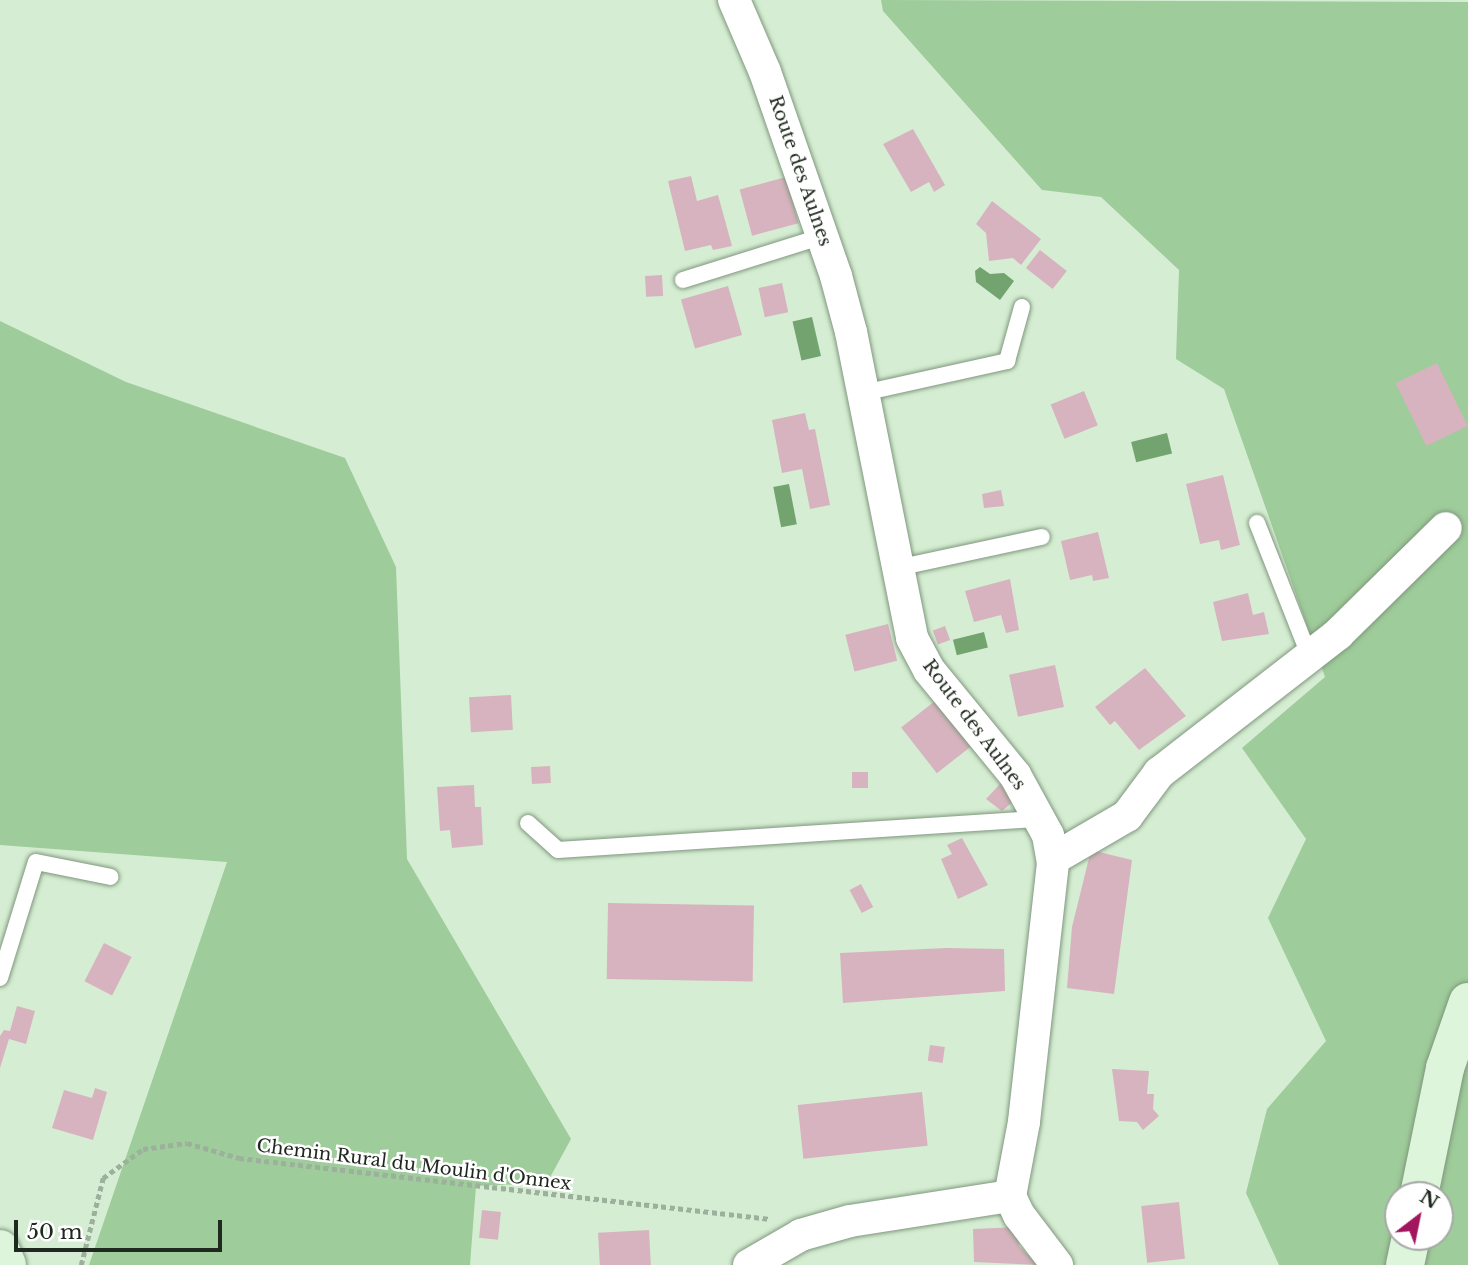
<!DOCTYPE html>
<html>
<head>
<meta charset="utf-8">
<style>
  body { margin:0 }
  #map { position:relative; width:1468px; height:1265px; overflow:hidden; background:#d5eed3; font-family:"Libre Baskerville",serif }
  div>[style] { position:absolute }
  .green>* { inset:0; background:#9ecc9a }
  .water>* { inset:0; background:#73a36f; transform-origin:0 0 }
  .building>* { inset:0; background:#d7b3bf; transform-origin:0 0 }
  .path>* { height:4.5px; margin-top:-2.25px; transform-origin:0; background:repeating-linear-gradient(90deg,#9cb09b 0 5px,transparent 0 8.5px) }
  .roads { filter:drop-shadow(0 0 2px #80977e) drop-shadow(0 0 2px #80977e) }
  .lane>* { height:16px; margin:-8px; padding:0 8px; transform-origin:8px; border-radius:8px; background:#fff }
  .street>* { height:32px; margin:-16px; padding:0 16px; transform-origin:16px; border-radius:16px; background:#fff }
  .secondary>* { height:38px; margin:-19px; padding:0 19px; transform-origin:19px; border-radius:19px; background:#ddf5db }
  span { translate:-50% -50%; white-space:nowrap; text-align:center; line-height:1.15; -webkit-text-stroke:5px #fff; paint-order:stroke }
  .street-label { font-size:18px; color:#20291f }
  .north { position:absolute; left:1384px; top:1181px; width:70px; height:70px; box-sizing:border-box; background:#fff; border:2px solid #a6a9a5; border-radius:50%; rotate:32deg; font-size:19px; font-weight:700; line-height:28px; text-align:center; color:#20291f }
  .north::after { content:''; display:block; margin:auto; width:24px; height:32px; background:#a2165f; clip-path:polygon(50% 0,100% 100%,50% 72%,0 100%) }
  .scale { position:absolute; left:14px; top:1220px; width:208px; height:32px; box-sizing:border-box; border:4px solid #20291f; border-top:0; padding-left:9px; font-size:21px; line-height:24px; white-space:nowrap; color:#20291f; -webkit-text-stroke:5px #fff; paint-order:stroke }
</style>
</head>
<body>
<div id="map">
  <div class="green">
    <i style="clip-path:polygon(evenodd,881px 0,1468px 2px,1468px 1265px,1279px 1265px,1246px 1193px,1267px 1109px,1326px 1041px,1268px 918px,1306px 839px,1242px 748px,1325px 677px,1224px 389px,1176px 359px,1179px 270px,1101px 197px,1042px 190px,883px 11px,881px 0,1398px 1195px,1440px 1195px,1440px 1237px,1398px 1237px,1398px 1195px)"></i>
    <i style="clip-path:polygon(0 321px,126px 382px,345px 458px,396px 567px,407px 859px,571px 1139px,547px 1183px,476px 1186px,470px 1265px,89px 1265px,227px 862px,0 845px)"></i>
  </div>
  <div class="water">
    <i style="clip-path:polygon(980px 267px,990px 274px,1004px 273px,1014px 281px,1000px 300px,976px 282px,975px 271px)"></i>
    <i style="left:812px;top:317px;width:40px;height:20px;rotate:77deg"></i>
    <i style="left:1167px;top:433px;width:21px;height:37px;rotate:76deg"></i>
    <i style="left:789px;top:484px;width:41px;height:16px;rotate:79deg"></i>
    <i style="left:984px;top:632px;width:16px;height:32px;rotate:76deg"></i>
  </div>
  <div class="building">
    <i style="clip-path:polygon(913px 129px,945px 185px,934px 192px,929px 182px,911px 192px,883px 144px)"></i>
    <i style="clip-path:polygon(691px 176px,697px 201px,718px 195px,732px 246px,713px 250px,711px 245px,685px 251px,668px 181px)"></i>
    <i style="left:786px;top:177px;width:48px;height:48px;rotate:75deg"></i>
    <i style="clip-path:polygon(992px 201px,1041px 239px,1021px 265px,1013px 258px,989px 261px,986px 233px,976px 224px)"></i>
    <i style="left:1040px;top:250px;width:34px;height:23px;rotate:38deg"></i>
    <i style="left:662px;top:275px;width:21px;height:17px;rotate:87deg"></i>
    <i style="left:782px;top:283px;width:30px;height:24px;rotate:78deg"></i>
    <i style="left:728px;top:286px;width:51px;height:49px;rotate:74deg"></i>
    <i style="left:1437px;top:363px;width:70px;height:46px;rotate:64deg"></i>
    <i style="left:1084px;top:391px;width:37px;height:36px;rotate:68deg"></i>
    <i style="clip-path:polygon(805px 413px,809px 430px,815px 429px,830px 505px,810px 509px,802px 469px,782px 473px,772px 420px)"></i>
    <i style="clip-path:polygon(1223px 475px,1240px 545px,1221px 550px,1219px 540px,1200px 544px,1186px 484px)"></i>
    <i style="clip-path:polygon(1001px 490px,1004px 506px,984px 508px,982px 494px)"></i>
    <i style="clip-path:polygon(1098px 532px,1109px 578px,1093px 581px,1092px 575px,1070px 580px,1061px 541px)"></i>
    <i style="clip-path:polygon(1010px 579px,1019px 630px,1006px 633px,1001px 615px,974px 622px,965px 591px)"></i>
    <i style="clip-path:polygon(1248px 593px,1253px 615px,1264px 612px,1269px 634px,1222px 641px,1213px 602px)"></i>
    <i style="left:888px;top:624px;width:38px;height:44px;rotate:76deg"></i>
    <i style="left:945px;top:626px;width:15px;height:13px;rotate:70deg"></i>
    <i style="left:1055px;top:665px;width:43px;height:47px;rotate:78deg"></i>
    <i style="clip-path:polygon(1145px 668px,1186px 716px,1139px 750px,1115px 721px,1110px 725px,1095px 707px)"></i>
    <i style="left:511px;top:695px;width:35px;height:42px;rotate:87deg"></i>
    <i style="left:935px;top:701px;width:58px;height:43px;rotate:52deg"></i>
    <i style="left:550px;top:766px;width:17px;height:19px;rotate:87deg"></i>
    <i style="left:852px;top:772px;width:16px;height:16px"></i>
    <i style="clip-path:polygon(1000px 784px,1016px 799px,1002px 811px,986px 799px)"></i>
    <i style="clip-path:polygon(474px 785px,475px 807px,481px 807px,483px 845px,452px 848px,450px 830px,440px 831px,437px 787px)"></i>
    <i style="clip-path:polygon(962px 838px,988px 885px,958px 899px,941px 859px,952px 854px,947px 845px)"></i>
    <i style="clip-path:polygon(1091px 850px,1132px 860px,1114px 994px,1067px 988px,1072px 927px)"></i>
    <i style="left:861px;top:884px;width:26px;height:13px;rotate:62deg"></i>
    <i style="left:608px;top:903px;width:146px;height:76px;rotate:1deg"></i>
    <i style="left:104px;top:943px;width:31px;height:43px;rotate:27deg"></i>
    <i style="clip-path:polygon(946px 948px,1004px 949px,1005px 991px,843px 1003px,840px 953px)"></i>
    <i style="clip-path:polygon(17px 1006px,35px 1011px,26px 1044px,9px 1039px,0 1068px,0 1036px,4px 1030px,10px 1031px)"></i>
    <i style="left:930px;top:1045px;width:15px;height:16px;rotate:8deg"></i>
    <i style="clip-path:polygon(1112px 1069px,1149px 1071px,1147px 1094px,1154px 1094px,1153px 1109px,1159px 1116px,1143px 1130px,1137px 1122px,1119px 1121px)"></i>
    <i style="clip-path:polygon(95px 1088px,107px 1092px,93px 1140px,52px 1128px,64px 1090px,92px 1098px)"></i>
    <i style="left:922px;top:1092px;width:54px;height:125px;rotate:84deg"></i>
    <i style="left:1179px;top:1202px;width:57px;height:38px;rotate:84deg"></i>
    <i style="left:482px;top:1210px;width:19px;height:28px;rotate:6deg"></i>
    <i style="clip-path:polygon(1018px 1227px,1019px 1246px,1038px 1265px,974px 1262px,973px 1229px)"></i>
    <i style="left:649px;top:1230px;width:35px;height:51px;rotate:87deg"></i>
  </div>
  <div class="path">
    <i style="left:81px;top:1265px;width:90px;rotate:-75.8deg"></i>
    <i style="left:103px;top:1178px;width:49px;rotate:-35.9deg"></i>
    <i style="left:143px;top:1149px;width:44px;rotate:-7.8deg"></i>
    <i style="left:187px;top:1143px;width:54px;rotate:16.1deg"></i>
    <i style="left:239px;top:1158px;width:534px;rotate:6.55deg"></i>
  </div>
  <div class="roads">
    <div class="lane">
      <i style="left:683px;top:280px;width:147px;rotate:-17.4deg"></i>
      <i style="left:863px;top:393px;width:148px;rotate:-12.5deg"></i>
      <i style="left:1007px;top:361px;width:56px;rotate:-74.5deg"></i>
      <i style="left:1257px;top:523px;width:142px;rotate:68.5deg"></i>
      <i style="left:897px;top:568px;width:148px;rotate:-12.1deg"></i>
      <i style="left:528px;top:823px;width:40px;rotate:42deg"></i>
      <i style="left:558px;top:850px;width:484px;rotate:-3.7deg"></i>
      <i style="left:0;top:978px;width:121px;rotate:-72.8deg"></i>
      <i style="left:36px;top:862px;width:76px;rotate:11.3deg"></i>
    </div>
    <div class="street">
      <i style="left:734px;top:0;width:78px;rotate:66.7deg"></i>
      <i style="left:765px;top:72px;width:216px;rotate:70.8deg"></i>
      <i style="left:836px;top:276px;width:58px;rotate:75deg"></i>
      <i style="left:851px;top:332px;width:312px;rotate:78.7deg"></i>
      <i style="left:912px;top:638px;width:36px;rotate:62deg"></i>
      <i style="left:929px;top:670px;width:136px;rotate:50.7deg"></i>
      <i style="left:1015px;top:775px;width:68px;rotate:61.2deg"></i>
      <i style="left:1048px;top:835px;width:28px;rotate:80deg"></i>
      <i style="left:1053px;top:863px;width:261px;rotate:96.4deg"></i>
      <i style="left:1024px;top:1122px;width:75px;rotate:100.7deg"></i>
      <i style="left:1010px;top:1196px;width:162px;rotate:171.1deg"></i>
      <i style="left:850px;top:1221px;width:51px;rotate:164.1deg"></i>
      <i style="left:801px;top:1235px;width:60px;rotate:150deg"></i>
      <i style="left:1053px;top:859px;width:86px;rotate:-30.2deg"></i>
      <i style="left:1127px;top:816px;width:54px;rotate:-53.3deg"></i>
      <i style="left:1159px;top:773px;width:227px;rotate:-37.8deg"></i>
      <i style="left:1338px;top:634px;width:151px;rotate:-44.5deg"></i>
      <i style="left:1010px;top:1196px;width:21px;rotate:65deg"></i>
      <i style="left:1019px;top:1215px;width:63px;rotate:52.8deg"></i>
    </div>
    <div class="secondary">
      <i style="left:1419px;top:1195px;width:130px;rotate:-78.4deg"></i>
      <i style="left:1445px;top:1068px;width:70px;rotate:-70.8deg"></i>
      <i style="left:0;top:1249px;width:17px;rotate:66deg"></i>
      <i style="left:1405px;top:1265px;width:29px;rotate:-78deg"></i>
    </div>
  </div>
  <div class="street-label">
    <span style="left:800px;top:171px;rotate:71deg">Route des Aulnes</span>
    <span style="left:974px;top:725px;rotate:53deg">Route des Aulnes</span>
    <span style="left:414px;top:1165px;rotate:7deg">Chemin Rural du Moulin d'Onnex</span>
  </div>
  <div class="north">N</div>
  <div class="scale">50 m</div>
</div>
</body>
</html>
